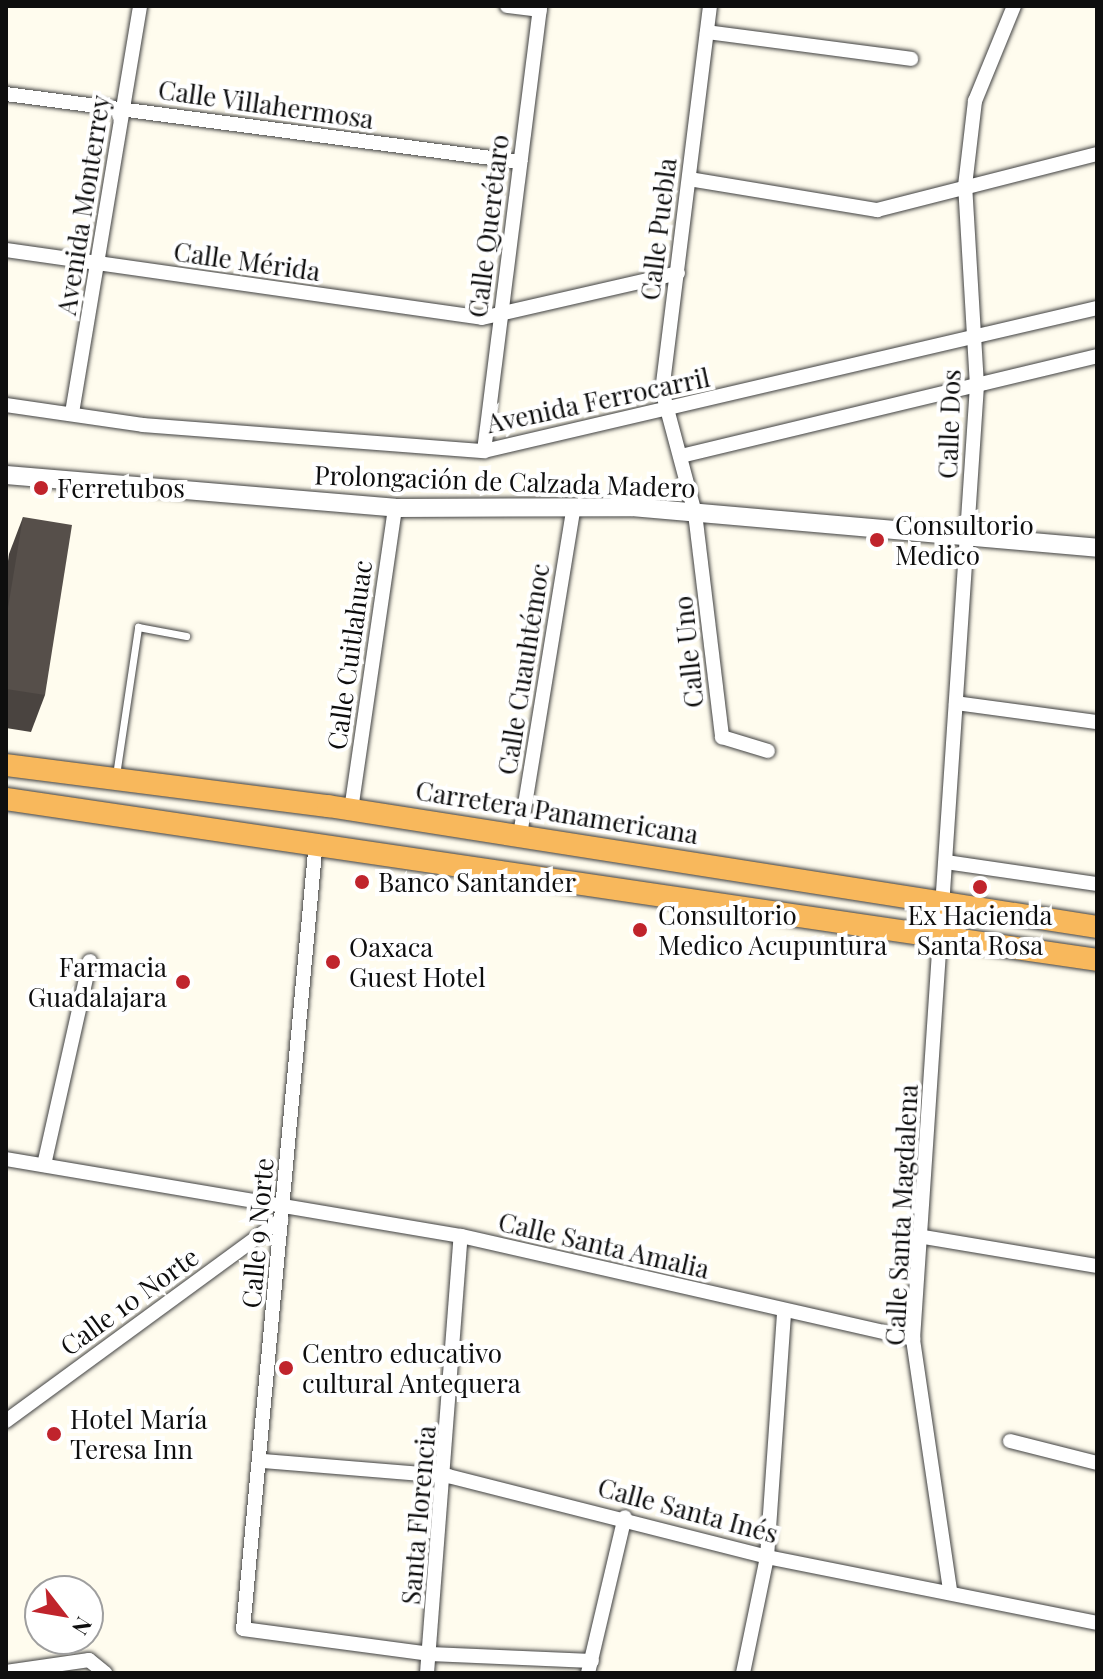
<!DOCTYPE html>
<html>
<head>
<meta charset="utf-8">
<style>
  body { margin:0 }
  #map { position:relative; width:1103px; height:1679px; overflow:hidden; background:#fffcee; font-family:"Playfair Display",serif }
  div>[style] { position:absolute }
  .roads { filter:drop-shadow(0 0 2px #414141) drop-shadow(0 0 2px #414141) }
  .service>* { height:7px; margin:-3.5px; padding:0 3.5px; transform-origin:3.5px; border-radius:3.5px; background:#fff }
  .minor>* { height:14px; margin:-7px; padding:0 7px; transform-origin:7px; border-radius:7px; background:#fff }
  .tertiary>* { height:18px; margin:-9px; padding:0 9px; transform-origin:9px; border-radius:9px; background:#fff }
  .trunk>* { height:22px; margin:-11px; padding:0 11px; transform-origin:11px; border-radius:11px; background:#f8b85c }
  .wall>* { inset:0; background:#4a4440 }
  .building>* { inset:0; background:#564f4a }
  .dots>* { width:22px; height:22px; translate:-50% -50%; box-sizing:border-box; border:4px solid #fff; border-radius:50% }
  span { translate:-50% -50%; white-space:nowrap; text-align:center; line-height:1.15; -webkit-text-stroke:8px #fff; paint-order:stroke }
  .street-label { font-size:26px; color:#0e0e0e }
  .poi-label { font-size:26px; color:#0e0e0e }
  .left { translate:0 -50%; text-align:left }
  .right { translate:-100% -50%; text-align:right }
  .frame { position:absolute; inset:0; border:8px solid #0e0e0e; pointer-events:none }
  .north { position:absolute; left:24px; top:1575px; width:80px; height:80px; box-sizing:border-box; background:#fff; border:2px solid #9f9f9f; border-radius:50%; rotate:121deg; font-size:22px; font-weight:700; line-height:32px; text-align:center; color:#0e0e0e }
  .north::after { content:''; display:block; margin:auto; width:28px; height:36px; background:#c0242c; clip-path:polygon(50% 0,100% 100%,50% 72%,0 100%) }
</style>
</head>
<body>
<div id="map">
  <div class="roads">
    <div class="service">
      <i style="left:116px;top:775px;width:150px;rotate:-81.5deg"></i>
      <i style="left:138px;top:627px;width:49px;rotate:10.6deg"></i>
    </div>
    <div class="minor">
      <i style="left:507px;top:6px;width:33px;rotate:7deg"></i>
      <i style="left:710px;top:6px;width:387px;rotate:97.1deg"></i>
      <i style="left:662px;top:390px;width:127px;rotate:75deg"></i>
      <i style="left:695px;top:513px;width:226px;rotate:83.1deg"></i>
      <i style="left:722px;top:737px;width:48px;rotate:16.9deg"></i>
      <i style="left:707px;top:32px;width:206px;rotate:7.5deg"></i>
      <i style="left:6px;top:94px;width:519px;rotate:7.52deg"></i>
      <i style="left:689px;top:179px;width:191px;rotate:9.4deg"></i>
      <i style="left:877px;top:210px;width:227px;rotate:-14.3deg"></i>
      <i style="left:6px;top:250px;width:481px;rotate:8.1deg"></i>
      <i style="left:482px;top:318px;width:201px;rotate:-12.9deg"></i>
      <i style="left:6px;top:405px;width:138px;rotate:8.3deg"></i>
      <i style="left:143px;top:425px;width:342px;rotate:4.4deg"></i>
      <i style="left:484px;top:451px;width:629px;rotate:-13.13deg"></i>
      <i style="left:72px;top:413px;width:413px;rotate:-80.5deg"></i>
      <i style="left:484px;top:451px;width:449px;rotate:-82.8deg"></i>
      <i style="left:681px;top:456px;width:428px;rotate:-13.5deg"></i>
      <i style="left:956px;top:703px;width:142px;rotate:7.7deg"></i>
      <i style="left:351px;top:810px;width:305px;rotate:-81.7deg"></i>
      <i style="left:520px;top:835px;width:328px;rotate:-80.7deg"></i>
      <i style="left:316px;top:841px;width:791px;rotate:95.29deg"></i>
      <i style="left:243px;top:1629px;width:189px;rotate:7.6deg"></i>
      <i style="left:430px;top:1654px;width:162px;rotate:2.5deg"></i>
      <i style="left:946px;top:862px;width:153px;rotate:8.3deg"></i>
      <i style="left:6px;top:1159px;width:461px;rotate:9.6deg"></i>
      <i style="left:461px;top:1236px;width:464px;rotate:12.8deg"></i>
      <i style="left:44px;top:1165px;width:209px;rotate:-77.3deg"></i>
      <i style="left:924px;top:1237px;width:175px;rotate:9.5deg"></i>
      <i style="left:6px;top:1421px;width:341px;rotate:-36.2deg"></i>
      <i style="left:1010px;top:1441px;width:90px;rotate:14.2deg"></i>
      <i style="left:264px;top:1461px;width:185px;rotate:4.7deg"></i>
      <i style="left:448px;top:1476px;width:329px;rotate:14.2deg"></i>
      <i style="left:767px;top:1557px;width:337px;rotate:11.3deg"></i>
      <i style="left:950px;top:1590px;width:254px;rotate:-98.4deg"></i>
      <i style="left:913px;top:1339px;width:955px;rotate:-86.16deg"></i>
      <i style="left:977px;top:386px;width:200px;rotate:-93.4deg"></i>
      <i style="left:965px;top:186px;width:86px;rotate:-83.3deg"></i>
      <i style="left:975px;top:101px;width:103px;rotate:-67.7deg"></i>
      <i style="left:6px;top:1672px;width:84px;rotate:-8.2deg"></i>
      <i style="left:89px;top:1660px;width:21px;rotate:39deg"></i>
      <i style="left:427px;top:1673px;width:438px;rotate:-85.6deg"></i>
      <i style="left:588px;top:1673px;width:160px;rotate:-76.7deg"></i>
      <i style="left:743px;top:1673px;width:118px;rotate:-78.3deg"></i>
      <i style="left:767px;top:1557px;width:243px;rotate:-86deg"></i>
    </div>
    <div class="tertiary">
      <i style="left:6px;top:475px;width:390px;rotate:4.8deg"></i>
      <i style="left:395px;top:508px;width:237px;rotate:-0.2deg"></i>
      <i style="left:632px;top:507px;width:467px;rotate:5deg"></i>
    </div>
    <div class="trunk">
      <i style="left:6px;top:765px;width:325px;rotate:7.3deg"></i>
      <i style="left:328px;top:806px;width:778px;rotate:8.94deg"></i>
      <i style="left:6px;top:799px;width:1103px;rotate:8.39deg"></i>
    </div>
  </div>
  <div class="wall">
    <i style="clip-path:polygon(23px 517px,45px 695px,31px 732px,6px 728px,6px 575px,9px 554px)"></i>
  </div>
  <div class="building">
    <i style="clip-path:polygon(23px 517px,72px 525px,45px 695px,6px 689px,6px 620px)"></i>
  </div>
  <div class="dots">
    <i style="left:41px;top:488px;background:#c0242c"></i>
    <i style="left:877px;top:540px;background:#c0242c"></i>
    <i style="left:362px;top:882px;background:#c0242c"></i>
    <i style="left:980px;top:887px;background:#c0242c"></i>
    <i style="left:640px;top:930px;background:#c0242c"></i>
    <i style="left:333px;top:962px;background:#c0242c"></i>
    <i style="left:183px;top:982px;background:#c0242c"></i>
    <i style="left:286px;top:1368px;background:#c0242c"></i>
    <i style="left:54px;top:1434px;background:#c0242c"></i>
  </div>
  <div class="street-label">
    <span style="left:266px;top:104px;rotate:8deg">Calle Villahermosa</span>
    <span style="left:83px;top:205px;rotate:-81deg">Avenida Monterrey</span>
    <span style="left:488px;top:226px;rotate:-83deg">Calle Querétaro</span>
    <span style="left:658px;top:229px;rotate:-83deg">Calle Puebla</span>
    <span style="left:247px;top:261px;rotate:8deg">Calle Mérida</span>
    <span style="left:598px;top:400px;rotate:-12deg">Avenida Ferrocarril</span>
    <span style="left:949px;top:424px;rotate:-88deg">Calle Dos</span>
    <span style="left:505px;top:481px;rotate:2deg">Prolongación de Calzada Madero</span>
    <span style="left:688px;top:652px;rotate:-96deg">Calle Uno</span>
    <span style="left:349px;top:655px;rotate:-82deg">Calle Cuitlahuac</span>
    <span style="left:523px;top:669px;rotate:-81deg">Calle Cuauhtémoc</span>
    <span style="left:557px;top:812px;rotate:9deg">Carretera Panamericana</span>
    <span style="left:901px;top:1215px;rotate:-87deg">Calle Santa Magdalena</span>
    <span style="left:257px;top:1233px;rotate:-85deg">Calle 9 Norte</span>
    <span style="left:604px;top:1245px;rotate:13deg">Calle Santa Amalia</span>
    <span style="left:129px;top:1301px;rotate:-36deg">Calle 10 Norte</span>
    <span style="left:688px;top:1510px;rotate:15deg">Calle Santa Inés</span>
    <span style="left:418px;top:1515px;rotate:-85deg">Santa Florencia</span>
  </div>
  <div class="poi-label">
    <span class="left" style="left:57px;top:488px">Ferretubos</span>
    <span class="left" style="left:895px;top:540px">Consultorio<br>Medico</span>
    <span class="left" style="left:378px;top:882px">Banco Santander</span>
    <span class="left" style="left:658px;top:930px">Consultorio<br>Medico Acupuntura</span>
    <span style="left:980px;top:930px">Ex Hacienda<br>Santa Rosa</span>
    <span class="left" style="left:349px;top:962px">Oaxaca<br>Guest Hotel</span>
    <span class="right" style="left:167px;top:982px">Farmacia<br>Guadalajara</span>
    <span class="left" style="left:302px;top:1368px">Centro educativo<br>cultural Antequera</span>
    <span class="left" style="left:70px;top:1434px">Hotel María<br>Teresa Inn</span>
  </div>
  <div class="frame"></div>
  <div class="north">N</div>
</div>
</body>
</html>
